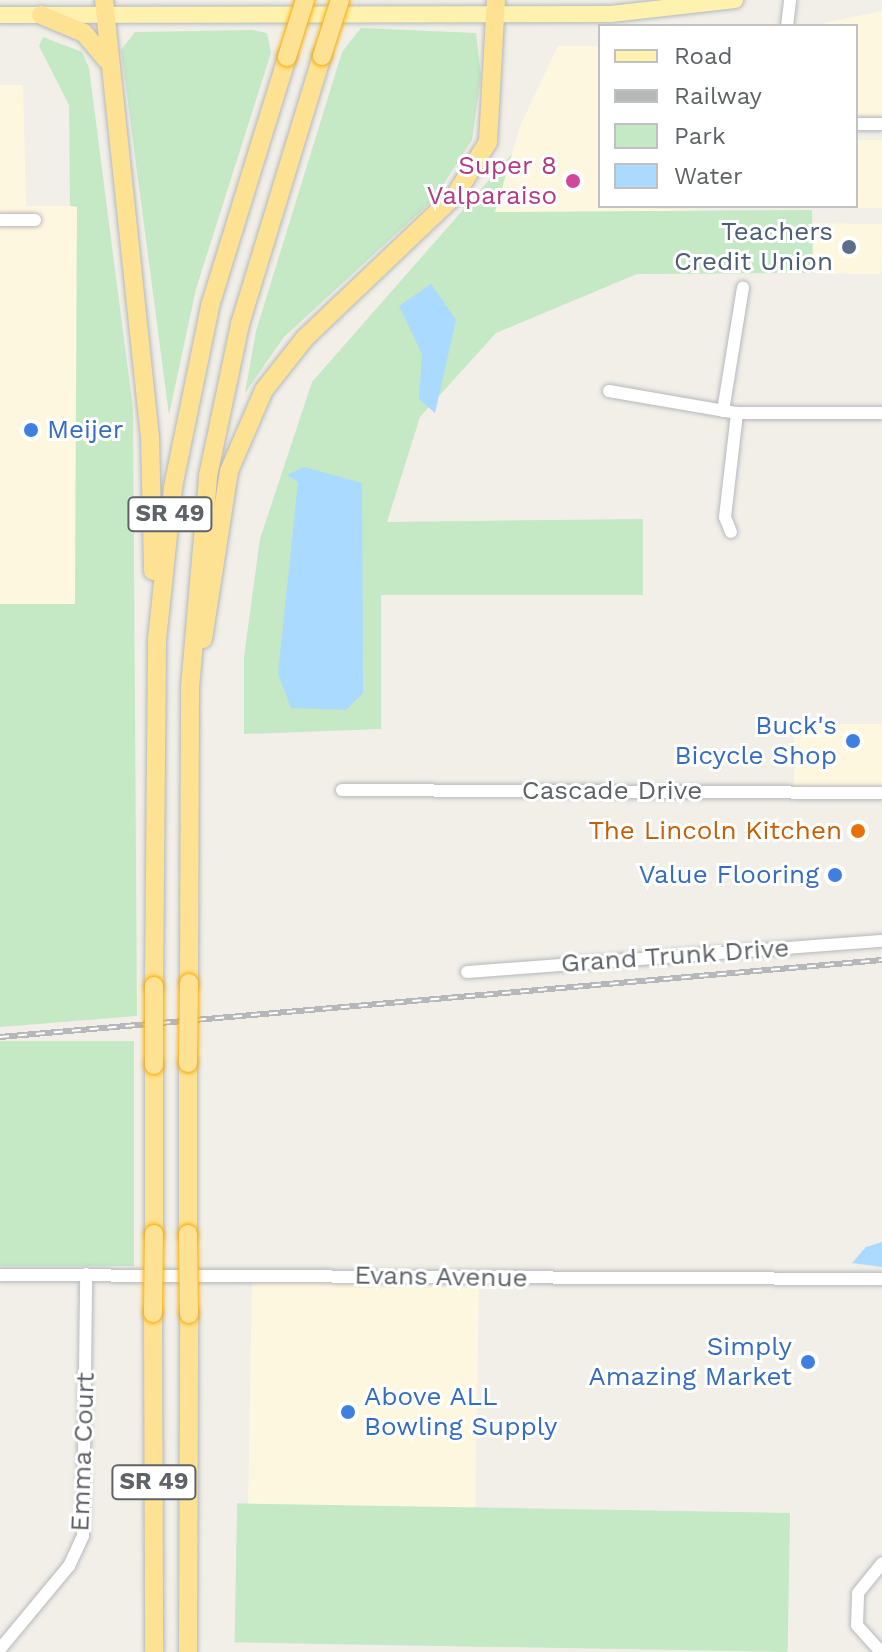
<!DOCTYPE html>
<html>
<head>
<meta charset="utf-8">
<style>
  body { margin:0 }
  #map { position:relative; width:882px; height:1652px; overflow:hidden; background:#f1efe8; font-family:"Work Sans",sans-serif }
  div>[style] { position:absolute }
  .commercial>* { inset:0; background:#fef7e0; transform-origin:0 0 }
  .green>* { inset:0; background:#c5e8c5; transform-origin:0 0 }
  .water>* { inset:0; background:#aadaff }
  .roads { filter:drop-shadow(0 0 2px #b5b8bc) drop-shadow(0 0 2px #b5b8bc) }
  .minor>* { height:12px; margin:-6px; padding:0 6px; transform-origin:6px; border-radius:6px; background:#fff }
  .major>* { height:16px; margin:-8px; padding:0 8px; transform-origin:8px; border-radius:8px; background:#fff2af }
  .highway>* { height:18px; margin:-9px; padding:0 9px; transform-origin:9px; border-radius:9px; background:#fde293 }
  .rail>* { height:6px; margin-top:-3px; transform-origin:0; background:repeating-linear-gradient(90deg,#fff 0 9px,#b6b7b8 0 18px); box-sizing:border-box; border-block:2px solid #b6b7b8 }
  .bridges { filter:drop-shadow(0 0 2px #f9ab00) drop-shadow(0 0 2px #f9ab00) }
  .highway-bridge>* { height:18px; margin:-9px; padding:0 9px; transform-origin:9px; border-radius:9px; background:#fde293 }
  .dots>* { width:22px; height:22px; translate:-50% -50%; box-sizing:border-box; border:4px solid #fff; border-radius:50% }
  span { translate:-50% -50%; white-space:nowrap; text-align:center; line-height:1.15; -webkit-text-stroke:6px #fff; paint-order:stroke }
  .shield-label span { padding:2px 6px; background:#fff; border:2px solid; border-radius:6px; -webkit-text-stroke-width:0 }
  .shield-label { font-size:24px; color:#5f6368; font-weight:700 }
  .hotel-label { font-size:26px; color:#b23c85 }
  .right { translate:-100% -50%; text-align:right }
  .service-label { font-size:26px; color:#4e5e75 }
  .shop-label { font-size:26px; color:#366cbe }
  .left { translate:0 -50%; text-align:left }
  .street-label { font-size:26px; color:#5f6368 }
  .food-label { font-size:26px; color:#c56008 }
  .legend { position:absolute; left:598px; top:24px; width:260px; height:184px; box-sizing:border-box; background:#fff; border:2px solid #bfc1c3; margin:0; padding:10px 14px; list-style:none; font-size:24px; color:#5f6368 }
  .legend li { display:flex; align-items:center; gap:16px; height:40px }
  .legend b { width:40px; border:2px solid #bfc1c3 }
</style>
</head>
<body>
<div id="map">
  <div class="commercial">
    <i style="clip-path:polygon(882px 11px,882px 116px,856px 117px,856px 26px,810px 26px)"></i>
    <i style="clip-path:polygon(558px 46px,600px 46px,600px 206px,712px 211px,494px 212px,521px 124px)"></i>
    <i style="clip-path:polygon(0 85px,23px 85px,26px 206px,77px 206px,75px 605px,0 604px)"></i>
    <i style="clip-path:polygon(856px 140px,882px 140px,882px 208px,789px 207px,856px 206px)"></i>
    <i style="left:812px;top:223px;width:70px;height:50px;rotate:1deg"></i>
    <i style="left:794px;top:724px;width:88px;height:64px"></i>
    <i style="left:252px;top:1281px;width:227px;height:228px;rotate:1deg"></i>
  </div>
  <div class="green">
    <i style="clip-path:polygon(361px 28px,476px 33px,481px 76px,472px 140px,434px 199px,284px 337px,245px 393px,256px 331px,342px 52px)"></i>
    <i style="clip-path:polygon(253px 30px,267px 33px,271px 53px,196px 289px,169px 415px,121px 50px,135px 32px)"></i>
    <i style="clip-path:polygon(43px 37px,82px 52px,89px 68px,133px 409px,137px 1016px,0 1027px,0 604px,75px 604px,77px 207px,70px 206px,69px 105px,39px 46px)"></i>
    <i style="clip-path:polygon(512px 154px,495px 212px,812px 210px,813px 273px,637px 274px,496px 333px,420px 417px,387px 522px,643px 519px,643px 595px,381px 595px,381px 729px,244px 734px,244px 657px,260px 539px,312px 382px)"></i>
    <i style="left:134px;top:1041px;width:225px;height:135px;rotate:90deg"></i>
    <i style="left:790px;top:1513px;width:139px;height:553px;rotate:91deg"></i>
  </div>
  <div class="water">
    <i style="clip-path:polygon(431px 284px,456px 320px,435px 413px,419px 399px,422px 354px,399px 306px)"></i>
    <i style="clip-path:polygon(304px 467px,362px 483px,363px 693px,346px 710px,291px 708px,278px 674px,298px 482px,287px 475px)"></i>
    <i style="clip-path:polygon(882px 1242px,882px 1267px,852px 1263px,866px 1247px)"></i>
  </div>
  <div class="roads">
    <div class="minor">
      <i style="left:787px;top:26px;width:26px;rotate:-83deg"></i>
      <i style="left:856px;top:124px;width:26px"></i>
      <i style="left:0;top:220px;width:35px"></i>
      <i style="left:609px;top:391px;width:130px;rotate:9.8deg"></i>
      <i style="left:737px;top:413px;width:145px"></i>
      <i style="left:723px;top:411px;width:125px;rotate:-80.8deg"></i>
      <i style="left:731px;top:532px;width:16px;rotate:-112deg"></i>
      <i style="left:725px;top:517px;width:105px;rotate:-83.4deg"></i>
      <i style="left:342px;top:790px;width:540px;rotate:0.32deg"></i>
      <i style="left:467px;top:972px;width:416px;rotate:-4.3deg"></i>
      <i style="left:0;top:1275px;width:882px;rotate:0.26deg"></i>
      <i style="left:0;top:1649px;width:108px;rotate:-50.3deg"></i>
      <i style="left:69px;top:1566px;width:33px;rotate:-65deg"></i>
      <i style="left:83px;top:1536px;width:262px;rotate:-89.3deg"></i>
      <i style="left:881px;top:1652px;width:36px;rotate:-132deg"></i>
      <i style="left:857px;top:1625px;width:32px;rotate:-88deg"></i>
      <i style="left:858px;top:1593px;width:38px;rotate:-51deg"></i>
    </div>
    <div class="major">
      <i style="left:0;top:15px;width:611px;rotate:-0.09deg"></i>
      <i style="left:611px;top:14px;width:125px;rotate:-6.4deg"></i>
    </div>
    <div class="highway">
      <i style="left:104px;top:0;width:438px;rotate:84deg"></i>
      <i style="left:150px;top:436px;width:135px;rotate:88.7deg"></i>
      <i style="left:41px;top:15px;width:47px;rotate:22.7deg"></i>
      <i style="left:84px;top:33px;width:35px;rotate:50deg"></i>
      <i style="left:203px;top:639px;width:170px;rotate:-81.2deg"></i>
      <i style="left:229px;top:471px;width:88px;rotate:-66.6deg"></i>
      <i style="left:264px;top:390px;width:66px;rotate:-51.7deg"></i>
      <i style="left:305px;top:338px;width:209px;rotate:-43.6deg"></i>
      <i style="left:456px;top:194px;width:61px;rotate:-58.4deg"></i>
      <i style="left:488px;top:142px;width:142px;rotate:-86.8deg"></i>
      <i style="left:189px;top:983px;width:295px;rotate:-89.8deg"></i>
      <i style="left:190px;top:688px;width:213px;rotate:-85.1deg"></i>
      <i style="left:208px;top:476px;width:155px;rotate:-78.1deg"></i>
      <i style="left:240px;top:324px;width:280px;rotate:-73deg"></i>
      <i style="left:154px;top:986px;width:346px;rotate:-89.5deg"></i>
      <i style="left:157px;top:640px;width:154px;rotate:-84deg"></i>
      <i style="left:173px;top:487px;width:185px;rotate:-78.4deg"></i>
      <i style="left:210px;top:306px;width:261px;rotate:-72.8deg"></i>
      <i style="left:188px;top:1063px;width:171px;rotate:90deg"></i>
      <i style="left:154px;top:1234px;width:169px;rotate:-90deg"></i>
      <i style="left:153px;top:1313px;width:339px;rotate:89.8deg"></i>
      <i style="left:188px;top:1652px;width:338px;rotate:-89.8deg"></i>
    </div>
  </div>
  <div class="rail">
    <i style="left:0;top:1037px;width:885px;rotate:-4.99deg"></i>
  </div>
  <div class="bridges">
    <div class="highway-bridge">
      <i style="left:322px;top:56px;width:59px;rotate:-72.2deg"></i>
      <i style="left:287px;top:57px;width:60px;rotate:-72.5deg"></i>
      <i style="left:188px;top:1063px;width:80px;rotate:-89.3deg"></i>
      <i style="left:154px;top:1065px;width:79px;rotate:-90deg"></i>
      <i style="left:188px;top:1234px;width:80px;rotate:89.3deg"></i>
      <i style="left:153px;top:1313px;width:79px;rotate:-89.3deg"></i>
    </div>
  </div>
  <div class="dots">
    <i style="left:573px;top:181px;background:#d1479c"></i>
    <i style="left:849px;top:247px;background:#5c6f8a"></i>
    <i style="left:31px;top:430px;background:#3f7fe0"></i>
    <i style="left:853px;top:741px;background:#3f7fe0"></i>
    <i style="left:858px;top:831px;background:#e8710a"></i>
    <i style="left:835px;top:875px;background:#3f7fe0"></i>
    <i style="left:808px;top:1362px;background:#3f7fe0"></i>
    <i style="left:348px;top:1412px;background:#3f7fe0"></i>
  </div>
  <div class="shield-label">
    <span style="left:170px;top:514px">SR 49</span>
    <span style="left:154px;top:1482px">SR 49</span>
  </div>
  <div class="hotel-label">
    <span class="right" style="left:557px;top:181px">Super 8<br>Valparaiso</span>
  </div>
  <div class="service-label">
    <span class="right" style="left:833px;top:247px">Teachers<br>Credit Union</span>
  </div>
  <div class="shop-label">
    <span class="left" style="left:47px;top:430px">Meijer</span>
    <span class="right" style="left:837px;top:741px">Buck's<br>Bicycle Shop</span>
    <span class="right" style="left:819px;top:875px">Value Flooring</span>
    <span class="right" style="left:792px;top:1362px">Simply<br>Amazing Market</span>
    <span class="left" style="left:364px;top:1412px">Above ALL<br>Bowling Supply</span>
  </div>
  <div class="street-label">
    <span style="left:612px;top:791px">Cascade Drive</span>
    <span style="left:675px;top:956px;rotate:-4deg">Grand Trunk Drive</span>
    <span style="left:441px;top:1277px;rotate:1deg">Evans Avenue</span>
    <span style="left:83px;top:1452px;rotate:-88deg">Emma Court</span>
  </div>
  <div class="food-label">
    <span class="right" style="left:842px;top:831px">The Lincoln Kitchen</span>
  </div>
  <ul class="legend">
  <li><b style="height:10px;background:#fff2af"></b>Road</li>
  <li><b style="height:10px;background:#b6b7b8"></b>Railway</li>
  <li><b style="height:22px;background:#c5e8c5"></b>Park</li>
  <li><b style="height:22px;background:#aadaff"></b>Water</li>
  </ul>
</div>
</body>
</html>
